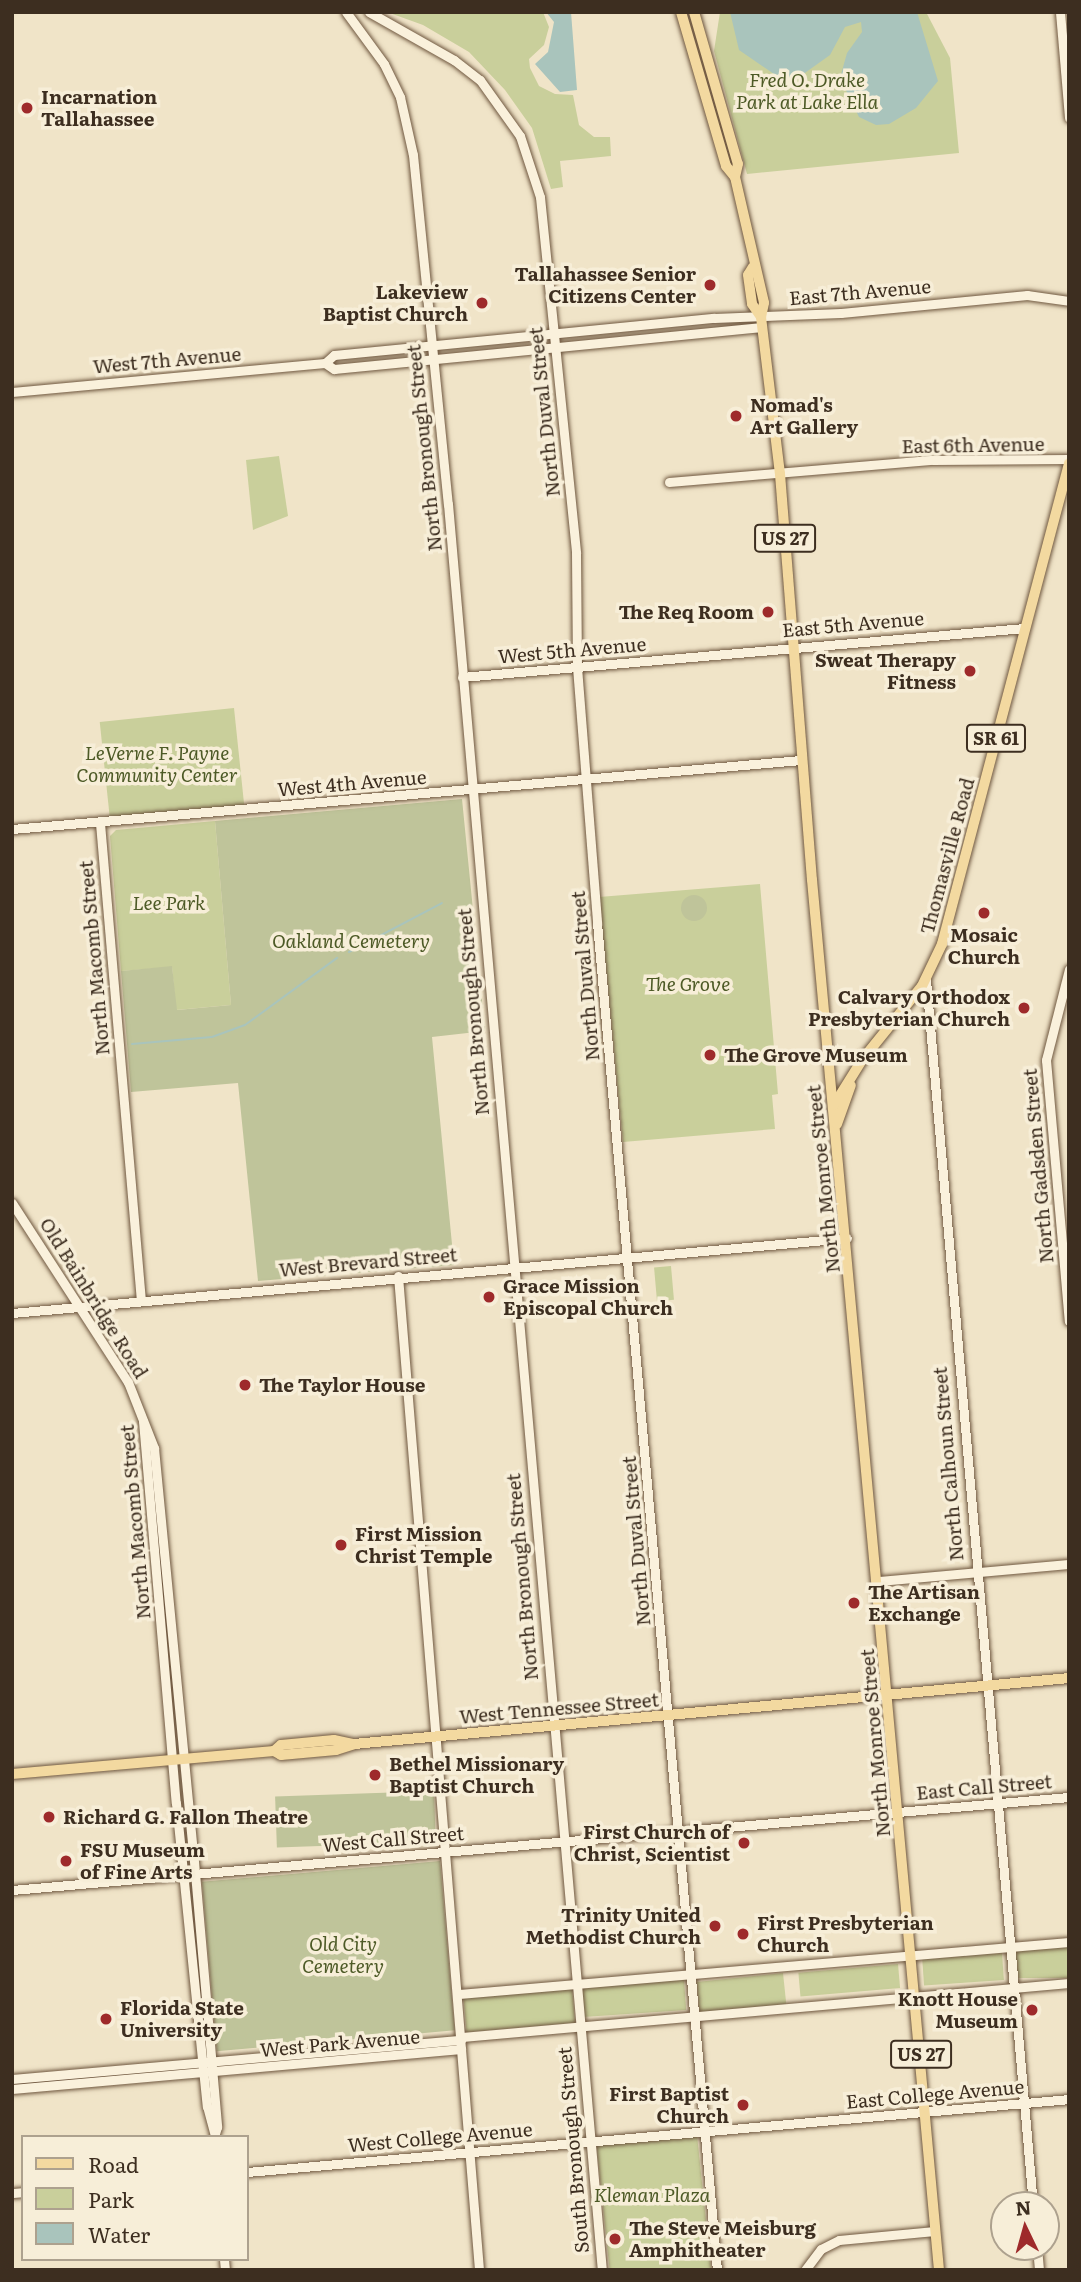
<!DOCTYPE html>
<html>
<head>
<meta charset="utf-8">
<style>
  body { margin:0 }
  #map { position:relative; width:1081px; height:2282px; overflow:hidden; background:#f0e4c8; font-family:Literata,serif }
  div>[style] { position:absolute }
  .green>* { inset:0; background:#c9cf9b; transform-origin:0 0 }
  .cemetery>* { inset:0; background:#bfc49a; transform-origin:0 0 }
  .round { border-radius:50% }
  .water>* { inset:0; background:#a9c4bc }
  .stream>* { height:2px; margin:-1px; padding:0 1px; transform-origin:1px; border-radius:1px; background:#a9c4bc }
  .roads { filter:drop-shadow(0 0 2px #6f573f) drop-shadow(0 0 2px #6f573f) }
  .secondary>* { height:9px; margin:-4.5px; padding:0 4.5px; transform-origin:4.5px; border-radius:4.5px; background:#faf1dc }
  .primary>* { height:10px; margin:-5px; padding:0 5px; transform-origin:5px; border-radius:5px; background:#f3d9a0 }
  .dots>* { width:19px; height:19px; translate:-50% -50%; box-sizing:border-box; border:4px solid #f7eed8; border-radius:50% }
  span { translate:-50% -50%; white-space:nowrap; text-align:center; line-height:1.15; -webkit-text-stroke:7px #f7eed8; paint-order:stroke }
  .shield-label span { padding:2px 5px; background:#f7eed8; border:2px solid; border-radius:5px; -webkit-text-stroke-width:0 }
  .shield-label { font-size:18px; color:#3d2e20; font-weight:700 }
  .park-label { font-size:19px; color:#4d5a26; font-style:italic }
  .poi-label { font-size:19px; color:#3d2e20; font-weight:700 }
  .left { translate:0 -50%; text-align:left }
  .right { translate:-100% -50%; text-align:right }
  .street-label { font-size:19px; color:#3d2e20 }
  .frame { position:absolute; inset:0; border:14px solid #3d2e20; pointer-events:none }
  .legend { position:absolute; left:21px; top:2135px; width:228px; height:126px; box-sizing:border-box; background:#f7eed8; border:2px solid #ada18e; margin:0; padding:9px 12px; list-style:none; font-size:21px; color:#3d2e20 }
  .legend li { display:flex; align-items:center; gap:14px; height:35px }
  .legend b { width:35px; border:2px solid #ada18e }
  .north { position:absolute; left:990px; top:2191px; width:70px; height:70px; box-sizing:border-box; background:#f7eed8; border:2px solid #ada18e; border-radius:50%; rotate:355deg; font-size:19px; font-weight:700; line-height:28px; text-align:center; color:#3d2e20 }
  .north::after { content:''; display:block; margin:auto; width:24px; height:32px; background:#9e2a2b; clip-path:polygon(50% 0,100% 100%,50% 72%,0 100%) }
</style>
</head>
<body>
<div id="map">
  <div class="green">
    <i style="clip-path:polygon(387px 12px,543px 12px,549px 27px,544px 45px,529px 59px,530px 68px,539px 86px,555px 94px,573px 95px,579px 125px,594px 137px,610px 137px,611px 156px,560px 161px,563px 187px,551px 189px,532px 128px,505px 90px,469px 52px,423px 25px)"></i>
    <i style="clip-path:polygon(720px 12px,926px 12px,950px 58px,959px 153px,747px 174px,714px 51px)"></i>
    <i style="clip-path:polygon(279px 456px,288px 516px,253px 530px,246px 460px)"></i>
    <i style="left:234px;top:708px;width:98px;height:135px;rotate:84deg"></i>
    <i style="clip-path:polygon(215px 821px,231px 1005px,176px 1010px,172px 967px,121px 971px,110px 836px,116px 830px)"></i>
    <i style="clip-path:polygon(760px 884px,778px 1094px,772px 1095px,775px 1129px,623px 1142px,599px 897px)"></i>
    <i style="left:671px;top:1266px;width:34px;height:17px;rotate:85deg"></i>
    <i style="left:1069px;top:1945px;width:33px;height:53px;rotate:90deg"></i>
    <i style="left:1002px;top:1953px;width:27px;height:80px;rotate:86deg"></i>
    <i style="left:898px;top:1964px;width:24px;height:100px;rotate:85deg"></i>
    <i style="left:783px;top:1973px;width:31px;height:87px;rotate:84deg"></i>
    <i style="left:684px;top:1979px;width:31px;height:103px;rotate:86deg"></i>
    <i style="left:572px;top:1987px;width:36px;height:109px;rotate:85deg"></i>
    <i style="left:697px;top:2135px;width:136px;height:101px;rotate:84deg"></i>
  </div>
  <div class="cemetery">
    <i style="clip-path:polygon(462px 799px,485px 1031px,432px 1037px,454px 1265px,258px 1281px,238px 1083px,131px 1092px,121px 971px,172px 966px,177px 1010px,231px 1005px,215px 821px)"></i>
    <i class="round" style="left:681px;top:895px;width:26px;height:26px"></i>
    <i style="left:434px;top:1791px;width:51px;height:159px;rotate:88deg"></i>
    <i style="left:440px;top:1861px;width:170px;height:239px;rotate:85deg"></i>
  </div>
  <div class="water">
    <i style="clip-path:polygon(546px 12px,571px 12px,577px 90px,560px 92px,535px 64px,548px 52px,554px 22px)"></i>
    <i style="clip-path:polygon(730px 12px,917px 12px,938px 81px,916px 108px,889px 124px,876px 125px,859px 117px,840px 78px,847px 53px,862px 32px,861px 22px,845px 27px,830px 55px,795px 80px,774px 74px,739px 50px)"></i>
  </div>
  <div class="stream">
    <i style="left:349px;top:952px;width:105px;rotate:-27.8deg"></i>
    <i style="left:132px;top:1044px;width:80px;rotate:-5deg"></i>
    <i style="left:212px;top:1037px;width:35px;rotate:-20deg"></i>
    <i style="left:245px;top:1025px;width:114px;rotate:-36.1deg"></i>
  </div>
  <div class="roads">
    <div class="secondary">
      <i style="left:346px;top:12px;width:64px;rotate:53.8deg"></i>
      <i style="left:384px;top:64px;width:37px;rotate:64deg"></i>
      <i style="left:400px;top:97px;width:59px;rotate:77.4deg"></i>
      <i style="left:413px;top:155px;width:351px;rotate:84.3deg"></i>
      <i style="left:448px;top:504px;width:1773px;rotate:85.02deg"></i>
      <i style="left:369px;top:12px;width:98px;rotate:29.5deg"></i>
      <i style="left:454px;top:60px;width:33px;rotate:38deg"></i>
      <i style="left:480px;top:80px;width:69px;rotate:54.5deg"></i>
      <i style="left:520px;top:136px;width:64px;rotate:71.8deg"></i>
      <i style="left:540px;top:197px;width:358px;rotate:84.2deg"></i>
      <i style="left:576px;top:553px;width:114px;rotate:89.5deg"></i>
      <i style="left:577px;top:667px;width:257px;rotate:85.5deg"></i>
      <i style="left:597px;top:923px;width:1352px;rotate:84.91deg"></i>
      <i style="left:1060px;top:12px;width:106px;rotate:85.1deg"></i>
      <i style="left:325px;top:363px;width:11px;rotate:34deg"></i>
      <i style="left:334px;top:369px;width:430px;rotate:-5.6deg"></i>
      <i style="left:12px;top:392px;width:314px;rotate:-5.3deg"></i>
      <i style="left:325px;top:363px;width:12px;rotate:-42deg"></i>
      <i style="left:334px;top:355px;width:382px;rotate:-5.6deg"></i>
      <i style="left:714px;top:318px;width:127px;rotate:-2.3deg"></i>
      <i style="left:841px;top:313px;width:187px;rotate:-5.5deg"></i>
      <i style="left:1027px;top:295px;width:42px;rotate:8.1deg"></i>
      <i style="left:669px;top:482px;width:265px;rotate:-4.8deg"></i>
      <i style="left:933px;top:460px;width:136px;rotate:-0.4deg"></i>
      <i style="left:462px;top:677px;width:564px;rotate:-4.98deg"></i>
      <i style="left:100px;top:823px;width:479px;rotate:85.1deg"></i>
      <i style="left:12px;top:829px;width:792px;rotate:-5deg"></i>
      <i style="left:1069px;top:969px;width:94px;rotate:104.2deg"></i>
      <i style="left:1046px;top:1060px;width:262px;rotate:85deg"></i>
      <i style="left:926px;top:980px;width:1230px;rotate:85.01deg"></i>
      <i style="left:12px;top:1203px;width:213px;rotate:57.1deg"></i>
      <i style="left:128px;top:1382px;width:71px;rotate:68.5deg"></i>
      <i style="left:154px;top:1448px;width:404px;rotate:84.5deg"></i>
      <i style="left:193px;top:1850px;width:278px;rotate:85deg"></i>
      <i style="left:217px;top:2127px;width:10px;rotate:107deg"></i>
      <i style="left:398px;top:1276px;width:997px;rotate:85.34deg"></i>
      <i style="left:12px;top:1313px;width:838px;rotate:-5.13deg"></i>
      <i style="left:143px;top:1421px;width:383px;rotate:85.1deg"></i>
      <i style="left:176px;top:1803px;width:305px;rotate:84.2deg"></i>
      <i style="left:207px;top:2106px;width:27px;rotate:75deg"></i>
      <i style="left:878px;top:1581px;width:192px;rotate:-5.1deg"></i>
      <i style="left:12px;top:1890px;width:1061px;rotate:-5.03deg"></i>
      <i style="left:459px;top:1994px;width:612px;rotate:-4.87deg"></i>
      <i style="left:462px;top:2037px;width:609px;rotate:-5.08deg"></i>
      <i style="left:12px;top:2079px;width:451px;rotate:-5deg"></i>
      <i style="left:12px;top:2089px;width:451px;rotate:-5.1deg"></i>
      <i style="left:247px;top:2172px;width:825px;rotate:-5.07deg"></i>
      <i style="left:12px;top:2193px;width:11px;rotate:-5deg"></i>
      <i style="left:1037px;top:2247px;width:23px;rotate:85deg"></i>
      <i style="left:224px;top:2259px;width:11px;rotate:85deg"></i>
      <i style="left:805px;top:2270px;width:26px;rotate:-53deg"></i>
      <i style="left:821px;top:2249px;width:20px;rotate:-27deg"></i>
      <i style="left:839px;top:2240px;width:96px;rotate:-5.4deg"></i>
    </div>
    <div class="primary">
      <i style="left:681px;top:12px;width:160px;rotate:73.7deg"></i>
      <i style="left:726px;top:166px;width:14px;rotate:51deg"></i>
      <i style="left:735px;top:177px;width:129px;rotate:77deg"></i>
      <i style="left:764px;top:303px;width:14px;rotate:102deg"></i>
      <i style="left:761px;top:317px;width:158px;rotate:83.1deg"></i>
      <i style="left:780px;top:474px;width:407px;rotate:85.5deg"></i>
      <i style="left:812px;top:880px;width:1396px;rotate:84.78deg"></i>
      <i style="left:694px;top:12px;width:158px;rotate:73.9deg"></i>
      <i style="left:738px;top:164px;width:13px;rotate:103deg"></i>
      <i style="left:753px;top:267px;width:9px;rotate:122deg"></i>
      <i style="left:748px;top:275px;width:29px;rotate:82deg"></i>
      <i style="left:752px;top:304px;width:16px;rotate:55deg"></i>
      <i style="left:834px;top:1105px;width:53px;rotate:-58.1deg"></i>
      <i style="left:862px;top:1060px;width:95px;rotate:-51deg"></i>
      <i style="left:922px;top:986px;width:47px;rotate:-64.5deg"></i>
      <i style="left:942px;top:944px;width:497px;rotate:-75.2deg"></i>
      <i style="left:837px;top:1124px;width:41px;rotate:-70.3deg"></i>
      <i style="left:274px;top:1751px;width:9px;rotate:-41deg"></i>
      <i style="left:281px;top:1745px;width:53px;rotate:-5.4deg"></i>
      <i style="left:334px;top:1740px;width:19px;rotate:12deg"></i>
      <i style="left:12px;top:1774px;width:263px;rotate:-5deg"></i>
      <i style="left:274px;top:1751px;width:8px;rotate:30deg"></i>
      <i style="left:281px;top:1755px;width:55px;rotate:-5.2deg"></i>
      <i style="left:336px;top:1750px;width:19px;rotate:-18deg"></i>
      <i style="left:354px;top:1744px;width:718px;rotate:-5.27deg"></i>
    </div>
  </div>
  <div class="dots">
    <i style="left:27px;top:108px;background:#9e2a2b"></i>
    <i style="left:710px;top:285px;background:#9e2a2b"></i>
    <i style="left:482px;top:303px;background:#9e2a2b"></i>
    <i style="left:736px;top:416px;background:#9e2a2b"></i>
    <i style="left:768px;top:612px;background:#9e2a2b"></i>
    <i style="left:970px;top:671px;background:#9e2a2b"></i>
    <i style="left:984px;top:913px;background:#9e2a2b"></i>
    <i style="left:1024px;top:1008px;background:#9e2a2b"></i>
    <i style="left:710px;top:1055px;background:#9e2a2b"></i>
    <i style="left:489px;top:1297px;background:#9e2a2b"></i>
    <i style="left:245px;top:1385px;background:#9e2a2b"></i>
    <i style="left:341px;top:1545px;background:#9e2a2b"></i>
    <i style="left:854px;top:1603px;background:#9e2a2b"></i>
    <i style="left:375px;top:1775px;background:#9e2a2b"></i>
    <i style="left:49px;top:1817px;background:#9e2a2b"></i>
    <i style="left:744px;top:1843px;background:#9e2a2b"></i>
    <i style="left:66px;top:1861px;background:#9e2a2b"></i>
    <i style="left:715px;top:1926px;background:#9e2a2b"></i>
    <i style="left:743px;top:1934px;background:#9e2a2b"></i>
    <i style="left:1032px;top:2010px;background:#9e2a2b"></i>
    <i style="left:106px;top:2019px;background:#9e2a2b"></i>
    <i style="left:743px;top:2105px;background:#9e2a2b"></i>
    <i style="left:615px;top:2239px;background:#9e2a2b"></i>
  </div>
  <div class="shield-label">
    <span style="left:785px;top:538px">US 27</span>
    <span style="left:996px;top:738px">SR 61</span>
    <span style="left:921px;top:2054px">US 27</span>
  </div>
  <div class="park-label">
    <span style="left:807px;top:91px">Fred O. Drake<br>Park at Lake Ella</span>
    <span style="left:157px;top:764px">LeVerne F. Payne<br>Community Center</span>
    <span style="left:169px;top:903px">Lee Park</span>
    <span style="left:351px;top:941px">Oakland Cemetery</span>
    <span style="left:688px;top:984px">The Grove</span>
    <span style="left:343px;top:1955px">Old City<br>Cemetery</span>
    <span style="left:652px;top:2195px">Kleman Plaza</span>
  </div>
  <div class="poi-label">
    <span class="left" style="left:41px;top:108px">Incarnation<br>Tallahassee</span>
    <span class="right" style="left:696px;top:285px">Tallahassee Senior<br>Citizens Center</span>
    <span class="right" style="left:468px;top:303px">Lakeview<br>Baptist Church</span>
    <span class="left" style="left:750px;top:416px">Nomad's<br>Art Gallery</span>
    <span class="right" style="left:754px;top:612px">The Req Room</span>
    <span class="right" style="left:956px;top:671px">Sweat Therapy<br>Fitness</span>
    <span style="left:984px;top:946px">Mosaic<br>Church</span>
    <span class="right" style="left:1010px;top:1008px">Calvary Orthodox<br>Presbyterian Church</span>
    <span class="left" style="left:724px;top:1055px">The Grove Museum</span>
    <span class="left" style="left:503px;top:1297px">Grace Mission<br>Episcopal Church</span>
    <span class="left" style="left:259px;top:1385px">The Taylor House</span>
    <span class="left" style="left:355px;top:1545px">First Mission<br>Christ Temple</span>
    <span class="left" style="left:868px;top:1603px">The Artisan<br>Exchange</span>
    <span class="left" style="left:389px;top:1775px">Bethel Missionary<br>Baptist Church</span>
    <span class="left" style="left:63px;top:1817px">Richard G. Fallon Theatre</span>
    <span class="right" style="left:730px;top:1843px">First Church of<br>Christ, Scientist</span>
    <span class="left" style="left:80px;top:1861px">FSU Museum<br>of Fine Arts</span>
    <span class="right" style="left:701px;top:1926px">Trinity United<br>Methodist Church</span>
    <span class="left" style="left:757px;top:1934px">First Presbyterian<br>Church</span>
    <span class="right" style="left:1018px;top:2010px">Knott House<br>Museum</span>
    <span class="left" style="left:120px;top:2019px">Florida State<br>University</span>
    <span class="right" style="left:729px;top:2105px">First Baptist<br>Church</span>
    <span class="left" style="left:629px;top:2239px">The Steve Meisburg<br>Amphitheater</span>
  </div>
  <div class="street-label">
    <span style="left:860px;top:292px;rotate:-5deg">East 7th Avenue</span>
    <span style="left:167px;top:360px;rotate:-5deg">West 7th Avenue</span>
    <span style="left:544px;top:412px;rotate:-96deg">North Duval Street</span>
    <span style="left:973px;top:445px;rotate:-1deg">East 6th Avenue</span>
    <span style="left:424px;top:448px;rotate:-96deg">North Bronough Street</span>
    <span style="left:853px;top:624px;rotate:-5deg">East 5th Avenue</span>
    <span style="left:572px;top:650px;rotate:-5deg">West 5th Avenue</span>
    <span style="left:352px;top:783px;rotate:-5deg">West 4th Avenue</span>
    <span style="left:947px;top:856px;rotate:-75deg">Thomasville Road</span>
    <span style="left:94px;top:958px;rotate:-95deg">North Macomb Street</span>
    <span style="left:585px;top:976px;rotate:-95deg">North Duval Street</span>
    <span style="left:473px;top:1012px;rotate:-95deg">North Bronough Street</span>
    <span style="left:1038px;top:1166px;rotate:-95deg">North Gadsden Street</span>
    <span style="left:823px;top:1179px;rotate:-96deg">North Monroe Street</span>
    <span style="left:368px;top:1262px;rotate:-5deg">West Brevard Street</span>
    <span style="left:94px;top:1298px;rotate:58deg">Old Bainbridge Road</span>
    <span style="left:948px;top:1464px;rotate:-95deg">North Calhoun Street</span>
    <span style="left:135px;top:1522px;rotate:-95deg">North Macomb Street</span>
    <span style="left:636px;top:1541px;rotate:-95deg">North Duval Street</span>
    <span style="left:522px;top:1577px;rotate:-95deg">North Bronough Street</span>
    <span style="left:559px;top:1708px;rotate:-5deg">West Tennessee Street</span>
    <span style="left:875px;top:1743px;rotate:-95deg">North Monroe Street</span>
    <span style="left:984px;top:1787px;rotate:-5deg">East Call Street</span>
    <span style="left:393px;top:1839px;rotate:-5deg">West Call Street</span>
    <span style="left:340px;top:2043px;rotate:-5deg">West Park Avenue</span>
    <span style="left:935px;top:2094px;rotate:-5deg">East College Avenue</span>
    <span style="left:440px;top:2137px;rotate:-5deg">West College Avenue</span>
    <span style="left:573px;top:2150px;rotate:-95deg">South Bronough Street</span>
  </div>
  <div class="frame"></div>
  <ul class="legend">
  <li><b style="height:9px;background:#f3d9a0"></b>Road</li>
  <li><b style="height:19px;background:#c9cf9b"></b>Park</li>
  <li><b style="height:19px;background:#a9c4bc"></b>Water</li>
  </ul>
  <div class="north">N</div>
</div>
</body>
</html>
